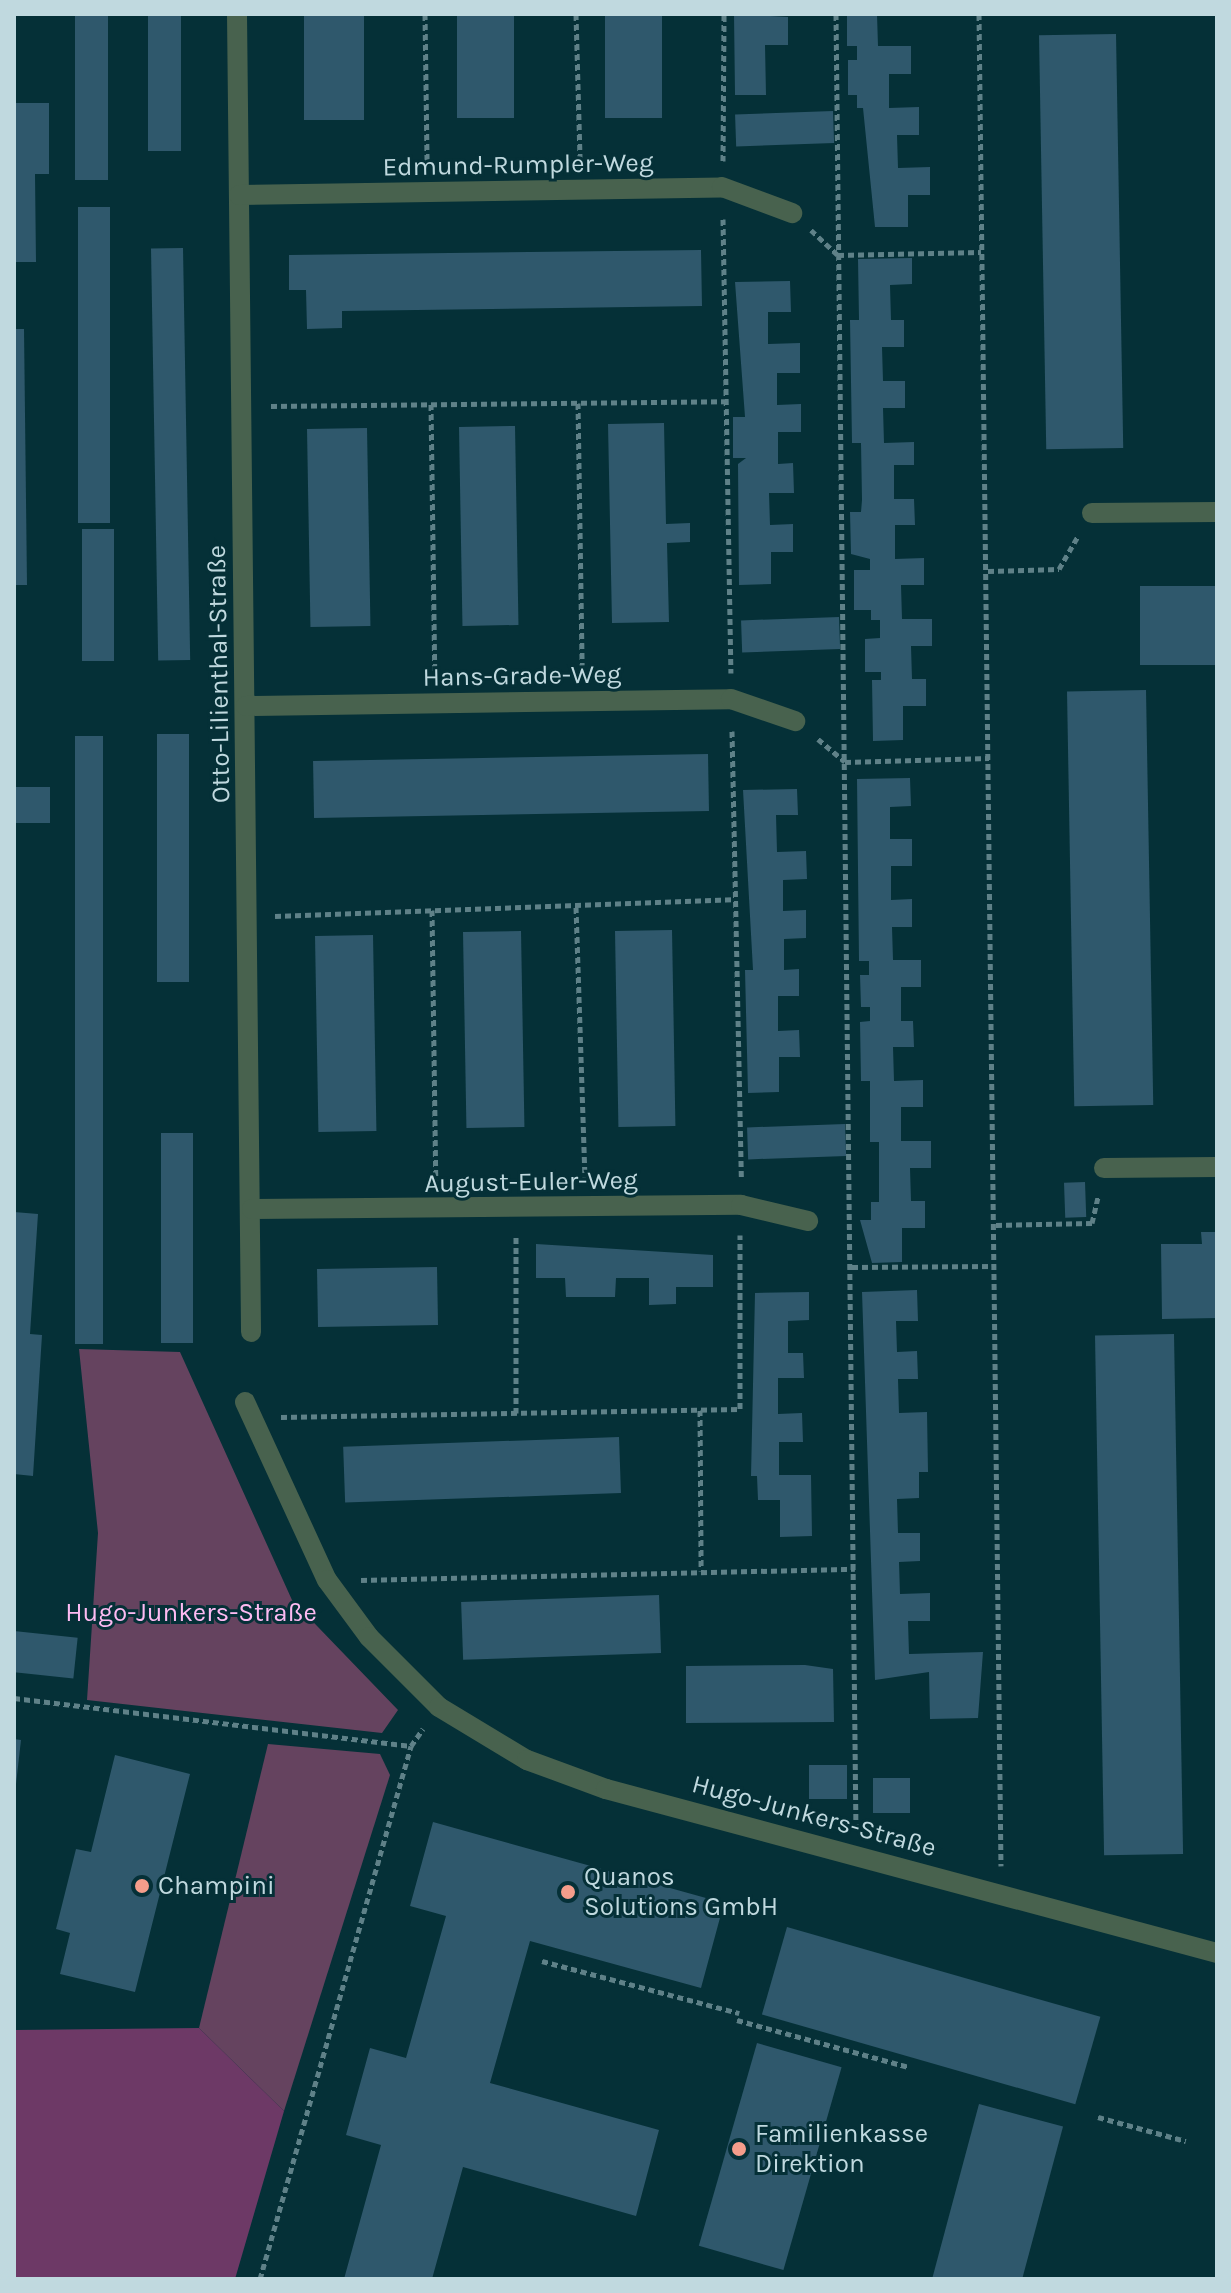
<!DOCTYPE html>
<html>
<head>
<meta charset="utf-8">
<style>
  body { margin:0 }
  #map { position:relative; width:1231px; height:2293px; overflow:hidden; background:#053037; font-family:Karla,sans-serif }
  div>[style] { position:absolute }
  .green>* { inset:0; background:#65435f }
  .forest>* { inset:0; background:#6d3966 }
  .building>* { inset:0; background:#2f586c; transform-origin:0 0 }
  .path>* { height:5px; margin-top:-2.5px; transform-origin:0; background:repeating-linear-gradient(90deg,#5f8188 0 6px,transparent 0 10px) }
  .minor>* { height:20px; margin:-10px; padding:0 10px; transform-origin:10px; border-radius:10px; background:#48624e }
  .dots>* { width:22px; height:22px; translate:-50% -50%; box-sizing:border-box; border:4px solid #053037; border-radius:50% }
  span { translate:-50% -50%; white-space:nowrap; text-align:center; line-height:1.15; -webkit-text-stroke:6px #053037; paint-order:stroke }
  .street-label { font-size:26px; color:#c0d9df }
  .park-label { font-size:26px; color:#fdbbf2 }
  .poi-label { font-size:26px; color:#c0d9df }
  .left { translate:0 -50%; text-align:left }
  .frame { position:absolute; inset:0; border:16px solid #c0d9df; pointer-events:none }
</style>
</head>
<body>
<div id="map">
  <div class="green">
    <i style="clip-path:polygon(79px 1349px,180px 1352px,292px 1600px,398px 1710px,382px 1733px,87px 1700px,98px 1533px)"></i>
    <i style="clip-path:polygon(268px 1744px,380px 1754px,390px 1775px,284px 2111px,199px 2028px)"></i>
  </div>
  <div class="forest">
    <i style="clip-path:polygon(199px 2028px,284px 2111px,235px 2279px,14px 2279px,14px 2030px)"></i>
  </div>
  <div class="building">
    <i style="left:75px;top:14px;width:33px;height:166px"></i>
    <i style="left:148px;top:14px;width:33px;height:137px"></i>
    <i style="left:304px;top:14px;width:60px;height:106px"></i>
    <i style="left:457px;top:14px;width:57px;height:104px"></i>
    <i style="left:605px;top:14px;width:57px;height:104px"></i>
    <i style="clip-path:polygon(734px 14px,788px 17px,788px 45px,765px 45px,766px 95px,735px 95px)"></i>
    <i style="clip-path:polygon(847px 14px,877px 14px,878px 46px,911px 46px,911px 74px,889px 74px,889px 108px,919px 107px,919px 135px,897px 135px,898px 168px,930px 167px,930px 195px,908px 195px,908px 227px,875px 227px,863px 108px,857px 108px,857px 95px,848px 95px,848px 60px,857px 60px,857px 46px,847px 46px)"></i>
    <i style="left:1116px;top:34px;width:414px;height:77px;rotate:89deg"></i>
    <i style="clip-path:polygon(14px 103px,49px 103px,49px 174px,35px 174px,36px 262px,14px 262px)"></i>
    <i style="left:833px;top:111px;width:32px;height:98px;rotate:88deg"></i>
    <i style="left:78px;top:207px;width:32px;height:316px"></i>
    <i style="left:183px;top:248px;width:412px;height:32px;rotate:89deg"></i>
    <i style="clip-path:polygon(701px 250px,702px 306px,342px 311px,342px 328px,307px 329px,306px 290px,289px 290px,289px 255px)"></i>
    <i style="clip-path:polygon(912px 258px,912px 284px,890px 285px,891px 320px,904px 320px,904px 347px,882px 347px,883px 381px,905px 381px,905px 408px,883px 408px,884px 443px,914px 442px,914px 465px,894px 465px,894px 499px,914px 499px,915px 525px,895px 525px,895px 559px,924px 558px,924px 585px,901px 585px,902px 619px,932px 619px,932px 646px,911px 646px,912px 679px,926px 679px,926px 706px,903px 706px,903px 740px,873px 741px,872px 680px,881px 680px,881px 672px,865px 672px,865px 639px,880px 638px,880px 620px,871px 620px,871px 610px,854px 610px,854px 570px,870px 570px,870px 559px,851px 554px,850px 512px,861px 512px,862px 500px,861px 443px,852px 443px,850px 320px,859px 320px,858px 259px)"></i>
    <i style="clip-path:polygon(790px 281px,791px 312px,768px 312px,768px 344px,800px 343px,800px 373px,777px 373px,777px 405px,801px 404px,801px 432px,778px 432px,778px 464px,793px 463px,794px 493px,769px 493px,770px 525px,793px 524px,793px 552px,771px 552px,771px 584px,739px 585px,738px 464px,746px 458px,733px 458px,733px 417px,745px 417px,735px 282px)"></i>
    <i style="clip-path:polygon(14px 329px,24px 329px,27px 585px,14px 585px)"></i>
    <i style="clip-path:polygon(664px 423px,666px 524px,690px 523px,690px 542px,667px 543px,669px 622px,612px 623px,608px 424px)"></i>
    <i style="left:515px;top:426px;width:199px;height:56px;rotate:89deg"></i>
    <i style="left:367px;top:428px;width:198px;height:60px;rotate:89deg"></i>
    <i style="left:82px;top:529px;width:32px;height:132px"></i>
    <i style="left:1140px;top:586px;width:77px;height:79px"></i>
    <i style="left:839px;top:617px;width:32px;height:98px;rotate:88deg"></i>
    <i style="left:1146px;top:690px;width:415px;height:79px;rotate:89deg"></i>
    <i style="left:157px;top:734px;width:32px;height:248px"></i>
    <i style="left:75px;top:736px;width:28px;height:608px"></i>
    <i style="left:708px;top:754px;width:57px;height:395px;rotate:89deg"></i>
    <i style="clip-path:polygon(910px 778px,911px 806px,890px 807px,890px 839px,912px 839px,912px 866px,891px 866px,891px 900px,912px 899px,912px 927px,892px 927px,893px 960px,921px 960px,921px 987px,901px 987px,901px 1021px,913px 1021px,914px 1047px,893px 1047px,894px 1081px,923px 1080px,923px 1107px,901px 1107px,901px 1141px,931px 1141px,931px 1168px,910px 1168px,911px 1201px,925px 1201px,925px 1228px,902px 1228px,902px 1262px,872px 1263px,860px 1220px,871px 1220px,871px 1202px,879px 1202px,879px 1142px,870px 1142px,870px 1081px,861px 1081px,860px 1022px,870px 1021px,870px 1007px,861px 1007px,860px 975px,869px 975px,869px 961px,859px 961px,857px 779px)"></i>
    <i style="left:14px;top:787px;width:36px;height:36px"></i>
    <i style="clip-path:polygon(797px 789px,798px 815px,776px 815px,777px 852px,806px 851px,807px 879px,783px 880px,783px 911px,806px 910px,806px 938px,784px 939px,784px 970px,799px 969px,799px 996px,778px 996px,778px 1031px,799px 1030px,800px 1057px,779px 1057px,779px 1092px,748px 1093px,745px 970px,753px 970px,743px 790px)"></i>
    <i style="left:672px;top:930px;width:196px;height:57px;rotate:89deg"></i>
    <i style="left:521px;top:931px;width:196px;height:58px;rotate:89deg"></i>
    <i style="left:373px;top:935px;width:196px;height:58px;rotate:89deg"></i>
    <i style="left:845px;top:1124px;width:32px;height:98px;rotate:88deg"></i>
    <i style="left:161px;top:1133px;width:32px;height:210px"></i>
    <i style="left:1085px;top:1182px;width:35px;height:21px;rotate:88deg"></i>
    <i style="clip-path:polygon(14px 1212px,38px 1214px,30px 1334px,42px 1335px,33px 1476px,14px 1474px)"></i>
    <i style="clip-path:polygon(1201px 1232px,1217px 1232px,1217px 1318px,1162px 1319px,1161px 1244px,1202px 1244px)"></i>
    <i style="clip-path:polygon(536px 1244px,713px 1255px,713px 1287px,676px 1287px,676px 1304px,649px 1305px,649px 1278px,616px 1278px,615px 1297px,566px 1297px,565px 1278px,536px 1278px)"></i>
    <i style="left:437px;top:1267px;width:58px;height:120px;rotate:89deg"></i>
    <i style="clip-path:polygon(917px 1290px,918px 1321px,896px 1321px,897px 1352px,917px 1351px,918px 1379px,898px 1379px,899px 1413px,927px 1412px,928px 1472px,919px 1472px,919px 1498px,897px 1499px,898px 1533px,920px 1533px,920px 1561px,899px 1562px,900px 1594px,930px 1593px,930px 1621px,908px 1621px,909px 1654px,983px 1652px,978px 1718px,930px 1719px,929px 1672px,875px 1680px,862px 1292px)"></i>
    <i style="clip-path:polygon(809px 1292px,809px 1320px,788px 1321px,788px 1353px,803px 1353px,804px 1378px,778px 1378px,778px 1414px,802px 1413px,803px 1442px,779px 1442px,779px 1475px,811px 1475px,812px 1536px,780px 1537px,780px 1500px,758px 1500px,757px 1476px,751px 1476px,755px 1293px)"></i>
    <i style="left:1174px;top:1334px;width:520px;height:79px;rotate:89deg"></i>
    <i style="left:619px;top:1437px;width:56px;height:276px;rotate:88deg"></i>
    <i style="left:659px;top:1595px;width:58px;height:198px;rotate:88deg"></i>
    <i style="left:14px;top:1631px;width:64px;height:41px;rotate:6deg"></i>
    <i style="clip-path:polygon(805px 1665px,833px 1669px,834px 1722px,686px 1723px,686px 1666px)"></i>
    <i style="clip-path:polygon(14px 1739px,21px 1740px,16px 1784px,14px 1783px)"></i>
    <i style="clip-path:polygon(115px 1755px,190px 1774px,135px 1992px,60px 1974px,70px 1933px,56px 1929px,76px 1849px,91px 1852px)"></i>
    <i style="left:809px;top:1765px;width:38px;height:34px"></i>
    <i style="left:873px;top:1778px;width:37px;height:35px"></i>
    <i style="clip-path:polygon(433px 1822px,724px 1903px,701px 1988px,530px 1941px,490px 2083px,659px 2130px,636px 2216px,463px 2167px,432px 2279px,344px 2279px,381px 2145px,346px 2135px,370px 2048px,406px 2058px,446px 1916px,410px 1906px)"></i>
    <i style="left:787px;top:1927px;width:326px;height:91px;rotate:16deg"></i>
    <i style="left:757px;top:2043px;width:88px;height:211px;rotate:16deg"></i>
    <i style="left:979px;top:2104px;width:87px;height:181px;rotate:15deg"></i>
  </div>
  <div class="path">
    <i style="left:425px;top:14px;width:151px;rotate:89.2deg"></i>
    <i style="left:576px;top:14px;width:147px;rotate:88.4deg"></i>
    <i style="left:836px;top:14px;width:1815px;rotate:89.37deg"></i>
    <i style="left:979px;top:14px;width:1852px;rotate:89.32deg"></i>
    <i style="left:723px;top:161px;width:147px;rotate:-89.6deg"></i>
    <i style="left:723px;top:219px;width:454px;rotate:89deg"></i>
    <i style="left:811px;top:230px;width:37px;rotate:43deg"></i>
    <i style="left:838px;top:255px;width:143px;rotate:-1.2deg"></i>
    <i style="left:578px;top:403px;width:269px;rotate:89.1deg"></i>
    <i style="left:431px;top:404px;width:270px;rotate:89.2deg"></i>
    <i style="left:271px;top:406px;width:457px;rotate:-0.6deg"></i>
    <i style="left:988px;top:571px;width:71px;rotate:-1.6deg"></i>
    <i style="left:1059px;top:569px;width:39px;rotate:-60deg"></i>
    <i style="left:732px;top:731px;width:446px;rotate:88.8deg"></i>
    <i style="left:818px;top:739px;width:35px;rotate:40deg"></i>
    <i style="left:845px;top:762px;width:144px;rotate:-1.6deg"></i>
    <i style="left:576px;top:907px;width:270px;rotate:88.1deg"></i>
    <i style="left:432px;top:910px;width:271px;rotate:89.2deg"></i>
    <i style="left:275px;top:916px;width:458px;rotate:-2.1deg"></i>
    <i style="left:996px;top:1225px;width:96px;rotate:-1.2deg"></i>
    <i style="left:1092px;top:1223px;width:28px;rotate:-77deg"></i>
    <i style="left:852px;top:1267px;width:144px;rotate:-0.4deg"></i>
    <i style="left:700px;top:1410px;width:161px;rotate:89.6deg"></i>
    <i style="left:516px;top:1413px;width:179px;rotate:-90deg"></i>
    <i style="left:281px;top:1417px;width:459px;rotate:-1deg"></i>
    <i style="left:740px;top:1409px;width:174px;rotate:-90deg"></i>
    <i style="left:361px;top:1580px;width:494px;rotate:-1.3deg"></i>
    <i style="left:14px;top:1698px;width:400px;rotate:6.9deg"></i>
    <i style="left:542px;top:1961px;width:204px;rotate:14.8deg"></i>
    <i style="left:737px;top:2020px;width:178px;rotate:15.3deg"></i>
    <i style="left:1098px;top:2117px;width:91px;rotate:15.3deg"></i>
    <i style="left:260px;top:2279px;width:554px;rotate:-74.18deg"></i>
    <i style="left:411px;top:1746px;width:21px;rotate:-55deg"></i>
  </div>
  <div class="minor">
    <i style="left:237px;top:14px;width:1318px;rotate:89.39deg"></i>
    <i style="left:239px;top:195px;width:483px;rotate:-0.9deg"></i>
    <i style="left:722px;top:187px;width:75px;rotate:20.4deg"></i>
    <i style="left:1092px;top:513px;width:125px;rotate:-0.5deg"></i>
    <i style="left:246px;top:706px;width:485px;rotate:-0.8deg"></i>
    <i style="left:731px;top:699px;width:68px;rotate:19deg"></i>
    <i style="left:1104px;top:1168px;width:113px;rotate:-0.5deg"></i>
    <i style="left:252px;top:1209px;width:489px;rotate:-0.5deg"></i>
    <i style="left:741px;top:1205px;width:69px;rotate:13.4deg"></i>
    <i style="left:245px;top:1402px;width:196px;rotate:65.3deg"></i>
    <i style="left:327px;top:1580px;width:71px;rotate:53.6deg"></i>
    <i style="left:369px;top:1637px;width:99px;rotate:45deg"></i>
    <i style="left:439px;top:1707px;width:103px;rotate:31.1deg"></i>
    <i style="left:527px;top:1760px;width:84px;rotate:20.2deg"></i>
    <i style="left:606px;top:1789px;width:633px;rotate:15.02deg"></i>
  </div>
  <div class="dots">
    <i style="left:142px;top:1886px;background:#f49d8b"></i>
    <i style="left:568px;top:1892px;background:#f49d8b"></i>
    <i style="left:739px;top:2149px;background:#f49d8b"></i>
  </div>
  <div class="street-label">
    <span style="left:518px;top:165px;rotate:-1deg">Edmund-Rumpler-Weg</span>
    <span style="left:219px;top:674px;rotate:-91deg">Otto-Lilienthal-Straße</span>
    <span style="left:522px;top:676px;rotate:-1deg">Hans-Grade-Weg</span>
    <span style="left:531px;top:1182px;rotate:-1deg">August-Euler-Weg</span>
    <span style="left:814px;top:1816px;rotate:15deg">Hugo-Junkers-Straße</span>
  </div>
  <div class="park-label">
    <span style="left:191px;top:1613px">Hugo-Junkers-Straße</span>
  </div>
  <div class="poi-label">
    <span class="left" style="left:584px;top:1892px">Quanos<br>Solutions GmbH</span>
    <span class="left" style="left:158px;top:1886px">Champini</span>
    <span class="left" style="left:755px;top:2149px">Familienkasse<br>Direktion</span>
  </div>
  <div class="frame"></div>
</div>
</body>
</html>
